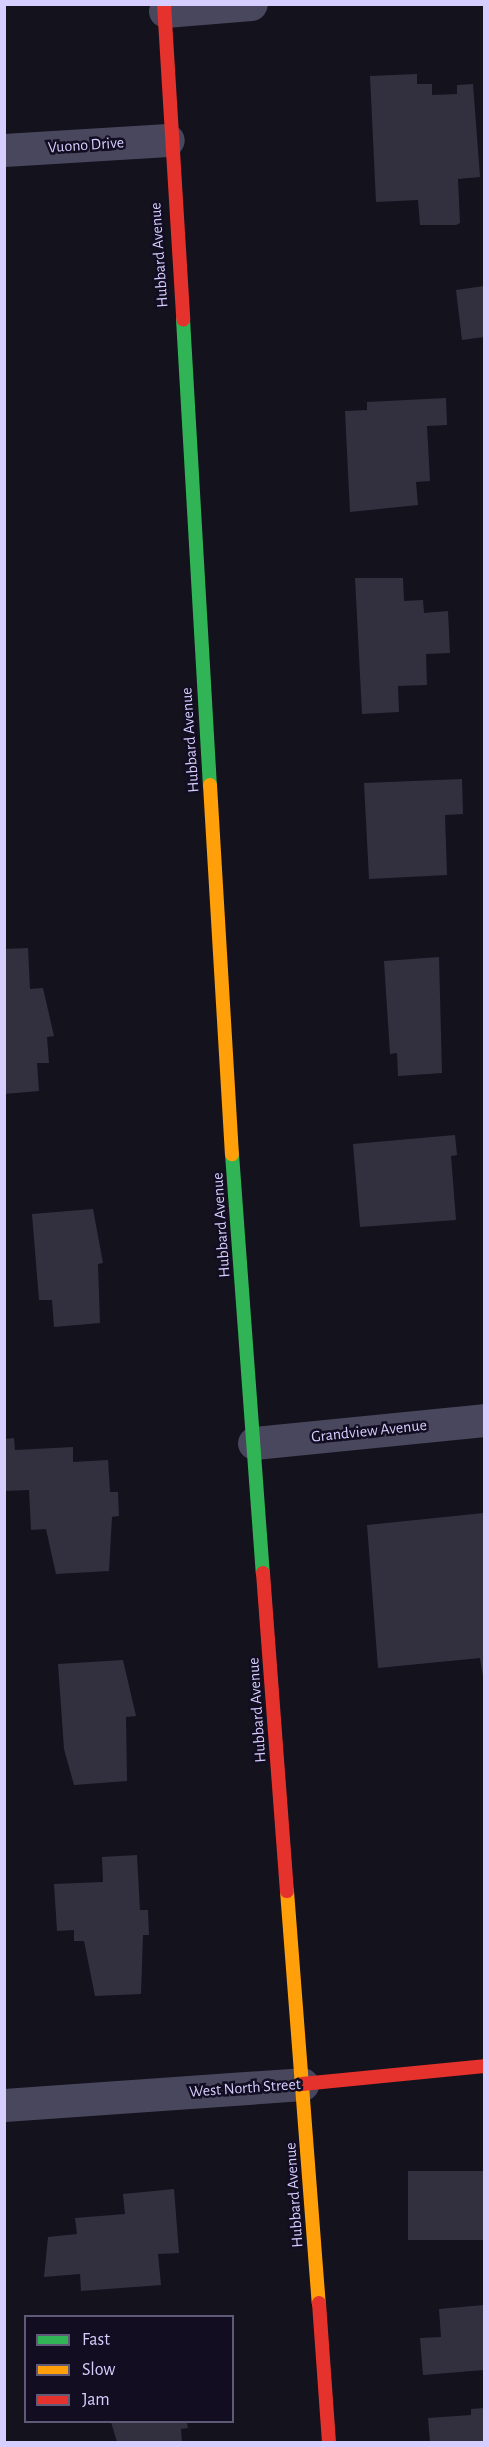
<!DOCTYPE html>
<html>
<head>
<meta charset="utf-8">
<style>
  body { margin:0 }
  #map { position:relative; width:489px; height:2447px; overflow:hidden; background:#14121d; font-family:"Alegreya Sans",sans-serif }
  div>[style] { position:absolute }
  .building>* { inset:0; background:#32303f; transform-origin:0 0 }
  .street>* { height:33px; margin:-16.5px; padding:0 16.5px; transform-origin:16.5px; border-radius:16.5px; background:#49475d }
  .fast>* { height:14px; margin:-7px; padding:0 7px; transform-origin:7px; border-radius:7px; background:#30b455 }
  .slow>* { height:14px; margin:-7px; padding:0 7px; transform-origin:7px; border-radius:7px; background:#ff9f0a }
  .jam>* { height:14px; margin:-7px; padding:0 7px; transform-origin:7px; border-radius:7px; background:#e5322d }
  span { translate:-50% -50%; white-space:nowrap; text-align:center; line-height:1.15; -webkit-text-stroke:5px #120d21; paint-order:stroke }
  .street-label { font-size:16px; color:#d6cefe }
  .frame { position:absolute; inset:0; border:6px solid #d6cefe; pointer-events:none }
  .legend { position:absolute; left:24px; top:2315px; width:210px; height:108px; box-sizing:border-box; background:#120d21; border:2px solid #605a79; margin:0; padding:8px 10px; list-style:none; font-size:18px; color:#d6cefe }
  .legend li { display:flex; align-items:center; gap:12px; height:30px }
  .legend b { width:30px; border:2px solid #605a79 }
</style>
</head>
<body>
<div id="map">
  <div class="building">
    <i style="clip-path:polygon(417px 74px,417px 84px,432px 84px,432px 95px,457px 94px,457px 85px,473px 84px,480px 177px,458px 179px,460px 223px,456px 225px,420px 225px,418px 200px,376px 202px,370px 76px)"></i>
    <i style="clip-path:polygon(484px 286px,484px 337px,462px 340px,456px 290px)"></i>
    <i style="clip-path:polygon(446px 398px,447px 425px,427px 426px,430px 481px,416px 482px,418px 505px,350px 512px,345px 411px,367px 410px,367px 402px)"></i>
    <i style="clip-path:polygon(355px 578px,403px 578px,404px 601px,423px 600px,424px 613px,448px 611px,450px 653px,426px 654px,427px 685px,398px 686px,399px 712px,362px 714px)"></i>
    <i style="clip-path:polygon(462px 779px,463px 814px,445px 815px,447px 875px,369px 879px,364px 783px)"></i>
    <i style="clip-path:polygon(28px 948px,30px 989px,43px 988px,54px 1036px,47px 1037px,49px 1063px,37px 1063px,39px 1091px,4px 1094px,4px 949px)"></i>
    <i style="clip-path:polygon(439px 957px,442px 1073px,398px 1076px,397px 1053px,390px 1054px,384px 961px)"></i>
    <i style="clip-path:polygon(455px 1135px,457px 1155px,451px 1156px,456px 1220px,360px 1227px,353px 1144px)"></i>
    <i style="clip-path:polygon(93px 1209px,103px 1263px,98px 1264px,100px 1323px,54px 1327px,52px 1300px,39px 1300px,32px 1214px)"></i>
    <i style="clip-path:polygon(14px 1438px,15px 1450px,73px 1447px,73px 1462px,108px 1460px,110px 1492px,118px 1492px,119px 1516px,112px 1517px,109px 1571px,56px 1574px,46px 1529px,31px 1530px,29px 1490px,4px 1491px,4px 1439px)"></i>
    <i style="clip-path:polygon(484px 1513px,484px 1683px,480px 1658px,378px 1668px,367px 1525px)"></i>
    <i style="clip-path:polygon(123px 1660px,136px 1716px,126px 1717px,127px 1781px,74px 1785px,64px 1749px,58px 1664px)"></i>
    <i style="clip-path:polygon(137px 1855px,140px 1910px,148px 1910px,149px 1935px,143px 1935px,141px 1994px,95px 1996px,84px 1941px,74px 1941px,74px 1930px,57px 1931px,54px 1884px,103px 1882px,102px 1857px)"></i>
    <i style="left:484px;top:2171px;width:69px;height:76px;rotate:90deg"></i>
    <i style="clip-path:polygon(174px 2189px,179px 2253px,158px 2254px,161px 2285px,81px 2291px,80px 2274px,44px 2277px,48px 2237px,77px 2234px,75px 2218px,125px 2214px,123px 2194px)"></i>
    <i style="clip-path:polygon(484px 2305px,484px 2370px,423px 2375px,420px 2338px,441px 2337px,439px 2309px)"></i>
    <i style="clip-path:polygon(484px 2408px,484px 2442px,430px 2442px,428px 2418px,471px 2415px,471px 2409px)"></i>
    <i style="clip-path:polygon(111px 2422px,187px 2422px,188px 2428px,181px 2429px,182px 2442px,117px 2442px)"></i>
  </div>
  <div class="street">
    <i style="left:165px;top:11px;width:86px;rotate:-4.7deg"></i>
    <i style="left:4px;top:150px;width:164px;rotate:-3.5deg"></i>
    <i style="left:254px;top:1443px;width:231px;rotate:-5.7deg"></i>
    <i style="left:4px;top:2105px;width:299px;rotate:-4deg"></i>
  </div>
  <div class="fast">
    <i style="left:183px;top:319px;width:467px;rotate:86.7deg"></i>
    <i style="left:232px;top:1154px;width:420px;rotate:85.8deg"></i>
  </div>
  <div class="slow">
    <i style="left:210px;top:785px;width:370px;rotate:86.6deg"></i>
    <i style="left:287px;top:1891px;width:413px;rotate:85.6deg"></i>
  </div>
  <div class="jam">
    <i style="left:164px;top:4px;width:316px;rotate:86.5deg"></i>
    <i style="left:263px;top:1573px;width:319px;rotate:85.7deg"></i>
    <i style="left:302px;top:2084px;width:183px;rotate:-5.6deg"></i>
    <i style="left:319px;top:2303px;width:139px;rotate:85.9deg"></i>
  </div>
  <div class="street-label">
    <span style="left:86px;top:145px;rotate:-4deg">Vuono Drive</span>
    <span style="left:159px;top:255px;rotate:-94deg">Hubbard Avenue</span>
    <span style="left:190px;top:740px;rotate:-94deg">Hubbard Avenue</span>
    <span style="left:221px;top:1225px;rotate:-94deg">Hubbard Avenue</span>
    <span style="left:369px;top:1431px;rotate:-6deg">Grandview Avenue</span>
    <span style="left:257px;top:1710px;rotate:-94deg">Hubbard Avenue</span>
    <span style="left:245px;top:2088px;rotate:-4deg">West North Street</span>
    <span style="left:294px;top:2195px;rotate:-94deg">Hubbard Avenue</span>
  </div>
  <div class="frame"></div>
  <ul class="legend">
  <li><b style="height:8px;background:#30b455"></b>Fast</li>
  <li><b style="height:8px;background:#ff9f0a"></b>Slow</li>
  <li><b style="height:8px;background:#e5322d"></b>Jam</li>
  </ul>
</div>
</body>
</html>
